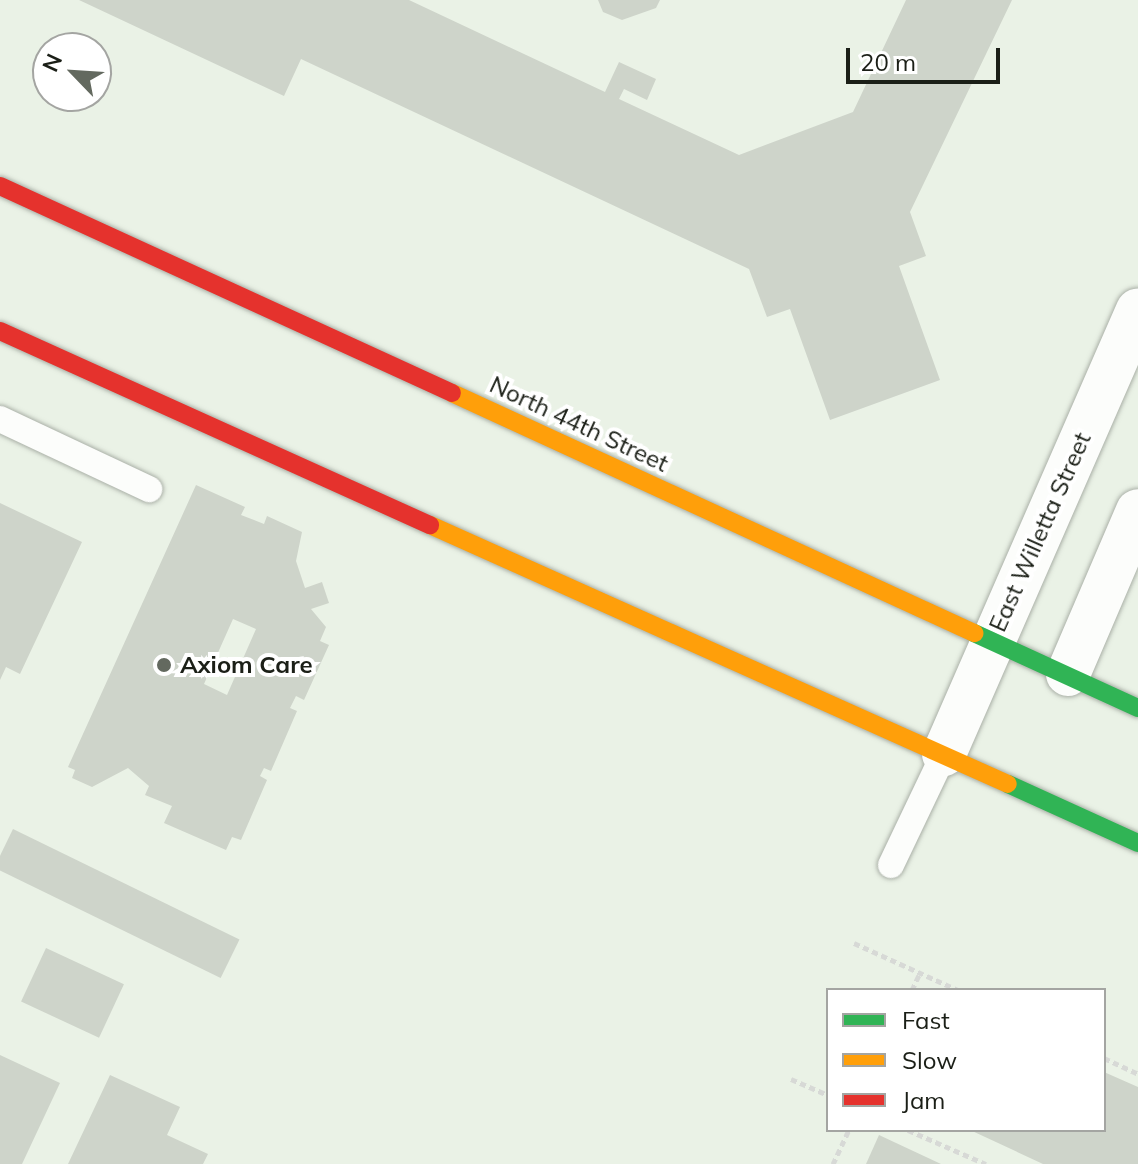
<!DOCTYPE html>
<html>
<head>
<meta charset="utf-8">
<style>
  body { margin:0 }
  #map { position:relative; width:1138px; height:1164px; overflow:hidden; background:#eaf2e6; font-family:Mulish,sans-serif }
  div>[style] { position:absolute }
  .building>* { inset:0; background:#ced4ca; transform-origin:0 0 }
  .path>* { height:5px; margin-top:-2.5px; transform-origin:0; background:repeating-linear-gradient(90deg,#d7d9d6 0 6px,transparent 0 10px) }
  .roads { filter:drop-shadow(0 0 2px #aab0a7) drop-shadow(0 0 2px #aab0a7) }
  .lane>* { height:26px; margin:-13px; padding:0 13px; transform-origin:13px; border-radius:13px; background:#fcfdfb }
  .street>* { height:44px; margin:-22px; padding:0 22px; transform-origin:22px; border-radius:22px; background:#fcfdfb }
  .fast>* { height:18px; margin:-9px; padding:0 9px; transform-origin:9px; border-radius:9px; background:#30b455 }
  .slow>* { height:18px; margin:-9px; padding:0 9px; transform-origin:9px; border-radius:9px; background:#ff9f0a }
  .jam>* { height:18px; margin:-9px; padding:0 9px; transform-origin:9px; border-radius:9px; background:#e5322d }
  .dots>* { width:22px; height:22px; translate:-50% -50%; box-sizing:border-box; border:4px solid #fff; border-radius:50% }
  span { translate:-50% -50%; white-space:nowrap; text-align:center; line-height:1.15; -webkit-text-stroke:8px #fff; paint-order:stroke }
  .street-label { font-size:24px; color:#1b1f17 }
  .poi-label { font-size:24px; color:#1b1f17; font-weight:700 }
  .left { translate:0 -50%; text-align:left }
  .legend { position:absolute; left:826px; top:988px; width:280px; height:144px; box-sizing:border-box; background:#fff; border:2px solid #a4a5a2; margin:0; padding:10px 14px; list-style:none; font-size:24px; color:#1b1f17 }
  .legend li { display:flex; align-items:center; gap:16px; height:40px }
  .legend b { width:40px; border:2px solid #a4a5a2 }
  .north { position:absolute; left:32px; top:32px; width:80px; height:80px; box-sizing:border-box; background:#fff; border:2px solid #a4a5a2; border-radius:50%; rotate:295deg; font-size:22px; font-weight:700; line-height:32px; text-align:center; color:#1b1f17 }
  .north::after { content:''; display:block; margin:auto; width:28px; height:36px; background:#63695f; clip-path:polygon(50% 0,100% 100%,50% 72%,0 100%) }
  .scale { position:absolute; left:846px; top:48px; width:154px; height:36px; box-sizing:border-box; border:4px solid #1b1f17; border-top:0; padding-left:10px; font-size:24px; line-height:28px; white-space:nowrap; color:#1b1f17; -webkit-text-stroke:6px #fff; paint-order:stroke }
</style>
</head>
<body>
<div id="map">
  <div class="building">
    <i style="clip-path:polygon(79px 0,409px 0,605px 92px,619px 62px,656px 79px,647px 100px,624px 89px,619px 99px,739px 155px,853px 112px,906px 0,1012px 0,910px 212px,926px 256px,899px 266px,940px 380px,830px 420px,790px 309px,767px 317px,749px 269px,301px 59px,284px 96px)"></i>
    <i style="clip-path:polygon(598px 0,660px 0,656px 8px,622px 20px,603px 12px)"></i>
    <i style="clip-path:polygon(evenodd,196px 485px,245px 507px,241px 515px,264px 524px,267px 516px,302px 532px,296px 561px,305px 588px,322px 582px,329px 603px,311px 609px,326px 627px,320px 641px,329px 645px,304px 700px,296px 696px,290px 708px,297px 711px,271px 771px,264px 768px,260px 776px,267px 780px,241px 840px,232px 837px,226px 850px,164px 823px,172px 806px,145px 795px,149px 786px,128px 768px,92px 787px,72px 778px,75px 770px,68px 767px,196px 485px,233px 619px,256px 629px,227px 695px,204px 684px,233px 619px)"></i>
    <i style="clip-path:polygon(0 503px,82px 542px,20px 674px,6px 667px,0 680px)"></i>
    <i style="left:13px;top:829px;width:252px;height:43px;rotate:26deg"></i>
    <i style="left:46px;top:948px;width:86px;height:59px;rotate:25deg"></i>
    <i style="clip-path:polygon(0 1055px,60px 1083px,22px 1164px,0 1164px)"></i>
    <i style="clip-path:polygon(1104px 1072px,1138px 1087px,1138px 1164px,1043px 1164px,970px 1130px,1104px 1130px)"></i>
    <i style="clip-path:polygon(110px 1075px,180px 1107px,167px 1135px,208px 1154px,203px 1164px,68px 1164px)"></i>
    <i style="clip-path:polygon(879px 1135px,941px 1164px,866px 1164px)"></i>
  </div>
  <div class="path">
    <i style="left:854px;top:943px;width:114px;rotate:24.3deg"></i>
    <i style="left:912px;top:990px;width:19px;rotate:-65deg"></i>
    <i style="left:1104px;top:1058px;width:38px;rotate:25deg"></i>
    <i style="left:791px;top:1079px;width:40px;rotate:23.4deg"></i>
    <i style="left:908px;top:1130px;width:85px;rotate:23.6deg"></i>
    <i style="left:833px;top:1164px;width:38px;rotate:-65deg"></i>
  </div>
  <div class="roads">
    <div class="lane">
      <i style="left:0;top:419px;width:165px;rotate:25.2deg"></i>
      <i style="left:891px;top:865px;width:123px;rotate:-64.5deg"></i>
    </div>
    <div class="street">
      <i style="left:1068px;top:674px;width:177px;rotate:-66.8deg"></i>
      <i style="left:944px;top:754px;width:484px;rotate:-66.4deg"></i>
    </div>
    <div class="fast">
      <i style="left:974px;top:633px;width:180px;rotate:24.6deg"></i>
      <i style="left:1008px;top:784px;width:143px;rotate:24.4deg"></i>
    </div>
    <div class="slow">
      <i style="left:452px;top:393px;width:575px;rotate:24.69deg"></i>
      <i style="left:430px;top:525px;width:633px;rotate:24.14deg"></i>
    </div>
    <div class="jam">
      <i style="left:0;top:186px;width:497px;rotate:24.6deg"></i>
      <i style="left:0;top:331px;width:472px;rotate:24.3deg"></i>
    </div>
  </div>
  <div class="dots">
    <i style="left:164px;top:665px;background:#63695f"></i>
  </div>
  <div class="street-label">
    <span style="left:579px;top:424px;rotate:25deg">North 44th Street</span>
    <span style="left:1040px;top:532px;rotate:-66deg">East Willetta Street</span>
  </div>
  <div class="poi-label">
    <span class="left" style="left:180px;top:665px">Axiom Care</span>
  </div>
  <ul class="legend">
  <li><b style="height:10px;background:#30b455"></b>Fast</li>
  <li><b style="height:10px;background:#ff9f0a"></b>Slow</li>
  <li><b style="height:10px;background:#e5322d"></b>Jam</li>
  </ul>
  <div class="north">N</div>
  <div class="scale">20 m</div>
</div>
</body>
</html>
